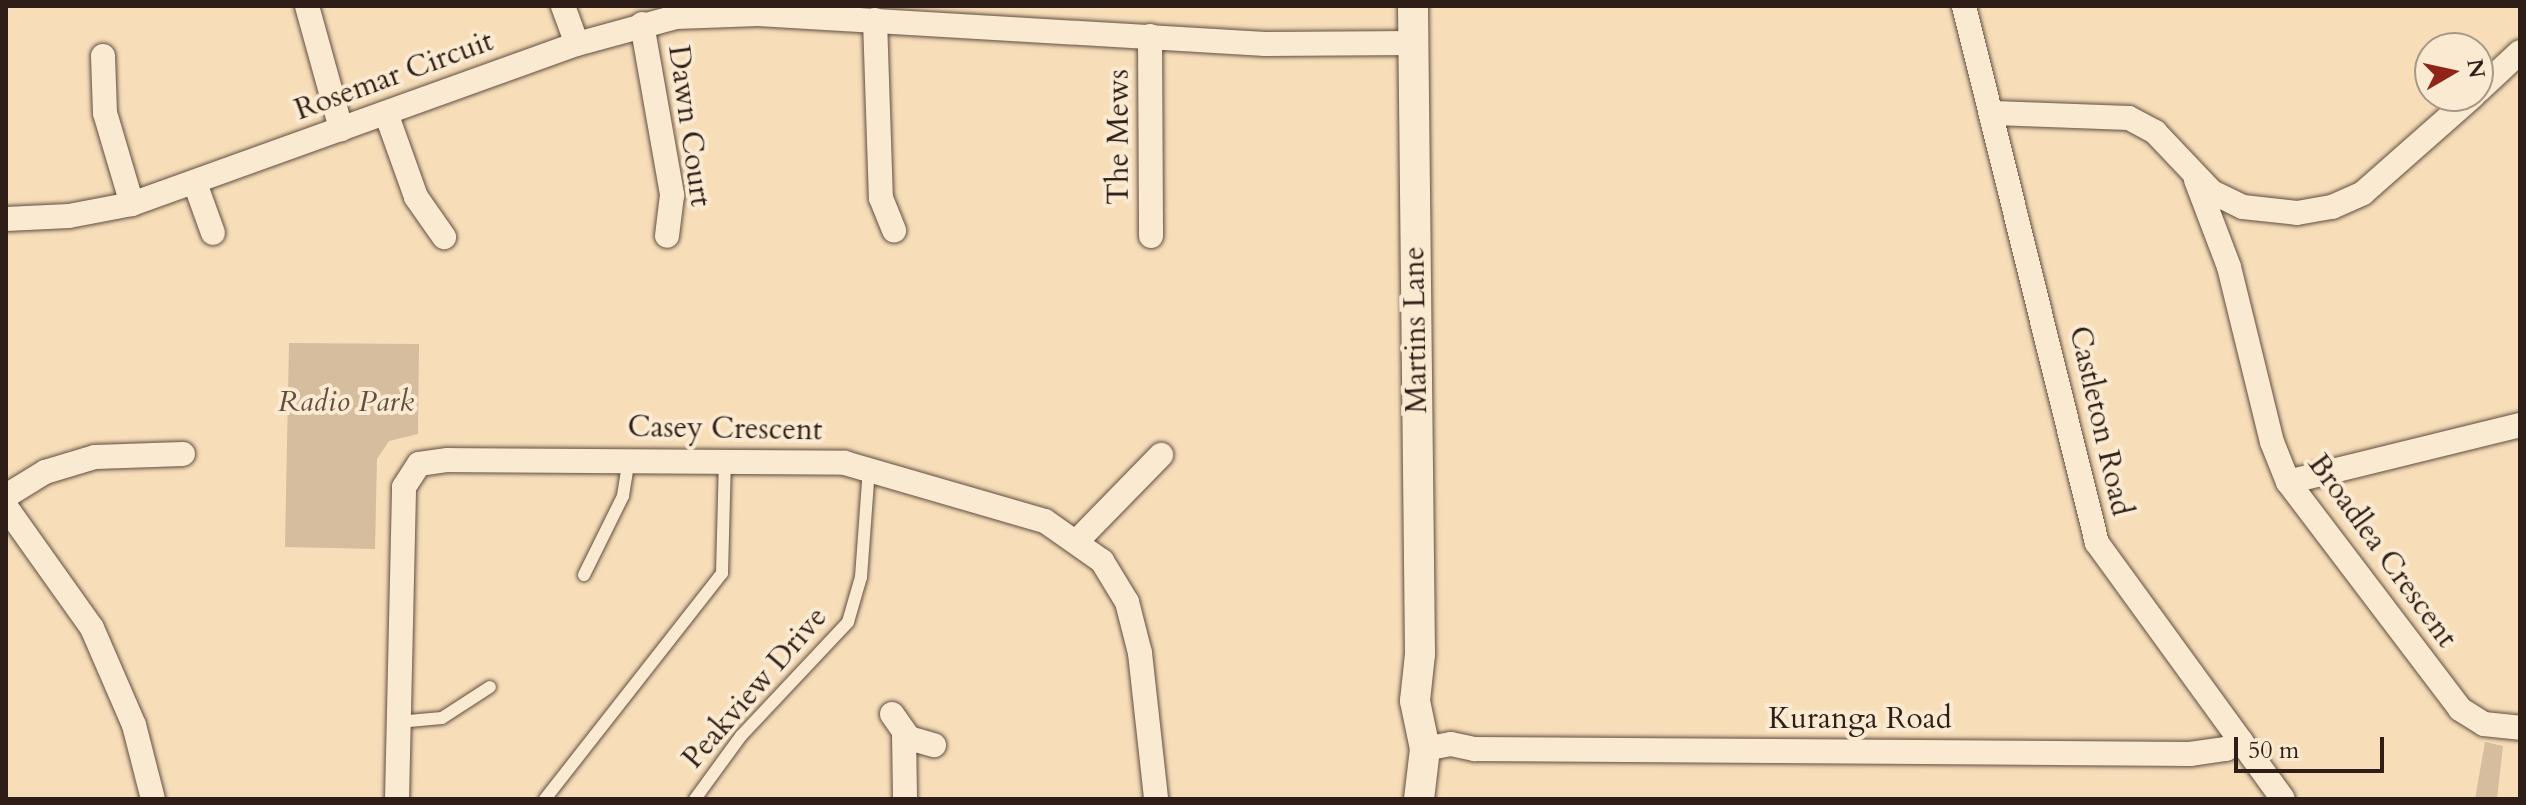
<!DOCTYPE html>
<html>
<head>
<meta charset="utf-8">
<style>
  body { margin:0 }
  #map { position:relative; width:2526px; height:805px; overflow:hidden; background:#f7deb9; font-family:Cardo,serif }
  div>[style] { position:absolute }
  .green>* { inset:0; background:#d5bd9d }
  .roads { filter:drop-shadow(0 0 2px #614e40) drop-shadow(0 0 2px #614e40) }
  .service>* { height:12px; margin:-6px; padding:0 6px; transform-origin:6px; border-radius:6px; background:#faead2 }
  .minor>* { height:24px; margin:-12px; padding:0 12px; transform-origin:12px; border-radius:12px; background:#faead2 }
  .tertiary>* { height:30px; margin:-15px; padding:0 15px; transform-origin:15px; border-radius:15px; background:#faead2 }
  span { translate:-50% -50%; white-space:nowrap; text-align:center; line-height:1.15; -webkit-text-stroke:8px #faead2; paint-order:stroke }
  .street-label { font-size:30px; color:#2f1e17 }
  .park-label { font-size:30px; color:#614e3f; font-style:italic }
  .frame { position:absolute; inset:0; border:8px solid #2f1e17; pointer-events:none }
  .north { position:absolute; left:2414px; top:32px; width:80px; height:80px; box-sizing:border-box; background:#faead2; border:2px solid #a99887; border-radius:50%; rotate:81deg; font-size:22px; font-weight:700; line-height:32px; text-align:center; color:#2f1e17 }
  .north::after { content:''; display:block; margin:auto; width:28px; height:36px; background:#8f2418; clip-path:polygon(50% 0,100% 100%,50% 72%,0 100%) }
  .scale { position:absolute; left:2234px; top:737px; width:150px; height:36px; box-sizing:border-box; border:4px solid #2f1e17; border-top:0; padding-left:10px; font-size:24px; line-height:28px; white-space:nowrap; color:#2f1e17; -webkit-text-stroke:6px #faead2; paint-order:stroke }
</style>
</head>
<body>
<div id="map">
  <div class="green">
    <i style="clip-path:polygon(289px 343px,419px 344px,418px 434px,389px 441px,377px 459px,375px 549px,285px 547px)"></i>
    <i style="clip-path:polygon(2485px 742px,2503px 746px,2497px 799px,2475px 799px)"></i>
  </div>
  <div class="roads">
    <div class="service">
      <i style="left:584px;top:575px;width:88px;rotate:-63.7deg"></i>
      <i style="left:623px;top:496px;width:36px;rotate:-81deg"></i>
      <i style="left:398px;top:722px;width:44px;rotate:-5.2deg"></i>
      <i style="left:442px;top:718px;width:57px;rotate:-32.9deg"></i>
      <i style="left:545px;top:799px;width:287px;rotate:-51.9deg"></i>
      <i style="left:722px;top:573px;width:112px;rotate:-88.5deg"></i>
      <i style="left:695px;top:799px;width:78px;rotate:-53.9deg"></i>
      <i style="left:741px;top:736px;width:156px;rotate:-46.8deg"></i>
      <i style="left:848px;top:622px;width:47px;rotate:-73.9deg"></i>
      <i style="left:861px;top:577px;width:110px;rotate:-85.8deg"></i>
    </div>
    <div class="minor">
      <i style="left:307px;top:6px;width:128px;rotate:74.5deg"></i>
      <i style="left:563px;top:6px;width:40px;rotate:69.8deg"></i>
      <i style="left:1964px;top:6px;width:553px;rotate:76.09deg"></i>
      <i style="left:2097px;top:543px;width:316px;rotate:54deg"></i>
      <i style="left:875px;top:20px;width:178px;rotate:88.1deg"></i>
      <i style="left:881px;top:198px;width:35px;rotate:68deg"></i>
      <i style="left:642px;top:24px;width:174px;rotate:80deg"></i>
      <i style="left:672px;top:195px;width:41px;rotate:97deg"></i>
      <i style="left:1150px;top:36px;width:200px;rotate:89.7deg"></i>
      <i style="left:103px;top:56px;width:57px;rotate:88deg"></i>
      <i style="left:105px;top:113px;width:95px;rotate:73.5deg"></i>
      <i style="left:2478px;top:91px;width:57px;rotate:-42.9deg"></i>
      <i style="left:386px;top:113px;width:89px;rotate:70.3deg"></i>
      <i style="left:416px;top:197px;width:49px;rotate:55deg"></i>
      <i style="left:1994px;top:113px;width:135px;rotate:2.1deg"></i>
      <i style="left:2129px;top:118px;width:30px;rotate:28deg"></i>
      <i style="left:2155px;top:132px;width:83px;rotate:46.5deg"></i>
      <i style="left:2212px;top:192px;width:34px;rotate:26deg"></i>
      <i style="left:2243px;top:207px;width:54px;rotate:6.3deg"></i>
      <i style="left:2297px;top:213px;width:36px;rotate:-10deg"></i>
      <i style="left:2332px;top:207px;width:34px;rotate:-24deg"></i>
      <i style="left:2363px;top:193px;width:147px;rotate:-41.4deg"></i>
      <i style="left:2196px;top:180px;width:93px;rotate:69.2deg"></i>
      <i style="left:2229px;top:267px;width:180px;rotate:76.2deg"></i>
      <i style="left:2272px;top:442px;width:43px;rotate:68.2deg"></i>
      <i style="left:2288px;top:482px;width:285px;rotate:52.8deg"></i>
      <i style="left:2460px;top:709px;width:28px;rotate:32deg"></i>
      <i style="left:2484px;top:724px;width:36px;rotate:6deg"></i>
      <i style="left:195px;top:183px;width:53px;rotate:70.2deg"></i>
      <i style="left:6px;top:219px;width:63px;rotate:-2.7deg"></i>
      <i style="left:69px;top:216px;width:64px;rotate:-10.8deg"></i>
      <i style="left:132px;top:204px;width:473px;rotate:-19.8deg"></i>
      <i style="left:577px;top:44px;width:103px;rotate:-15.3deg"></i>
      <i style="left:676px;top:17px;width:82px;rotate:-2.1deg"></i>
      <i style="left:758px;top:14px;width:508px;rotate:3.39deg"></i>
      <i style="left:1265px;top:44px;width:149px;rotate:-0.4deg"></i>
      <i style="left:2288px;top:482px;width:239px;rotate:-13.8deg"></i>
      <i style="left:6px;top:496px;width:46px;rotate:-31.6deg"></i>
      <i style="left:45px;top:472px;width:52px;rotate:-16.7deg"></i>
      <i style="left:95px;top:457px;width:88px;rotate:-2deg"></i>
      <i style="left:6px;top:507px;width:148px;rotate:54.6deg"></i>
      <i style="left:92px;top:628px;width:106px;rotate:66.6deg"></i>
      <i style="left:134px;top:725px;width:76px;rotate:75.6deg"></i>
      <i style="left:1078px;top:540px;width:119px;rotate:-45.7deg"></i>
      <i style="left:892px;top:714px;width:29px;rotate:55deg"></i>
      <i style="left:909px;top:738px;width:26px;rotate:16deg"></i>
      <i style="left:904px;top:733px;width:66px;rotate:89.1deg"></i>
      <i style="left:1425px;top:749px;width:26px;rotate:-11deg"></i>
      <i style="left:1451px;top:744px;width:25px;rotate:12deg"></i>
      <i style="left:1475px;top:749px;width:715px;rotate:0.4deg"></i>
      <i style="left:2190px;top:754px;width:36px;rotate:-8deg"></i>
      <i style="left:2226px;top:749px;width:17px;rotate:-28deg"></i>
      <i style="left:397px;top:799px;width:312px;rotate:-88.7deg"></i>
      <i style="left:404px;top:487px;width:27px;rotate:-57deg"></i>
      <i style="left:419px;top:464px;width:29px;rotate:-8deg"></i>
      <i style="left:448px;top:460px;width:397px;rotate:0.4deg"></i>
      <i style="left:845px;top:463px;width:208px;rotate:16.2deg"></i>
      <i style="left:1045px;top:521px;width:70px;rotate:35.1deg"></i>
      <i style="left:1102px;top:561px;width:48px;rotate:58.6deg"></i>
      <i style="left:1127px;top:602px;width:53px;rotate:75.7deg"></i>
      <i style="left:1140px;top:653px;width:147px;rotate:83.7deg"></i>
    </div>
    <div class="tertiary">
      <i style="left:1413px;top:6px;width:648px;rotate:89.38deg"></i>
      <i style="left:1420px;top:654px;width:47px;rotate:96.1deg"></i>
      <i style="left:1415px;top:701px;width:49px;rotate:78.2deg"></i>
      <i style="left:1425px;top:749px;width:50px;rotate:96.8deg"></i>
    </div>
  </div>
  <div class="street-label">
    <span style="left:394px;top:76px;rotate:-20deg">Rosemar Circuit</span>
    <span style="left:689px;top:126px;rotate:82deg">Dawn Court</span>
    <span style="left:1119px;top:137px;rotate:-90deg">The Mews</span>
    <span style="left:1416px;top:330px;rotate:-91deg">Martins Lane</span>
    <span style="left:2100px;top:421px;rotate:77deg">Castleton Road</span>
    <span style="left:725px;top:429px;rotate:1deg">Casey Crescent</span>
    <span style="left:2382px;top:551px;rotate:54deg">Broadlea Crescent</span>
    <span style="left:755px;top:688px;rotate:-49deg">Peakview Drive</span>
    <span style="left:1860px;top:719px">Kuranga Road</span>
  </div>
  <div class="park-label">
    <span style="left:346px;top:402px">Radio Park</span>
  </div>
  <div class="frame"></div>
  <div class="north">N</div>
  <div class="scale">50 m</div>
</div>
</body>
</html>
